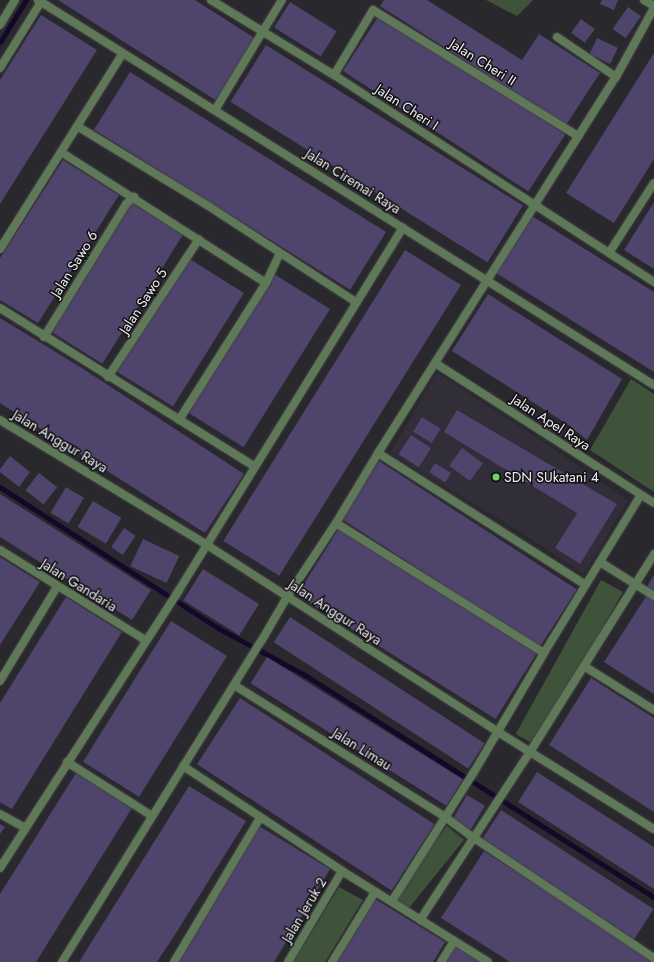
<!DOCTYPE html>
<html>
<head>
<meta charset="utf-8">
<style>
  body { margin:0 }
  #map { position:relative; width:654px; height:962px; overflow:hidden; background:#29282d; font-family:Jost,sans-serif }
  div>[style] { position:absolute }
  .built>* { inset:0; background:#312e39 }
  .green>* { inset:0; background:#3e533a; transform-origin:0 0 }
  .stream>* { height:5px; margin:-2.5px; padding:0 2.5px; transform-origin:2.5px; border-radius:2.5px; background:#140729 }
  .building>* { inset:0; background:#4f446c; transform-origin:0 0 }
  .roads { filter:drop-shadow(0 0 1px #444348) drop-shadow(0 0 1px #444348) }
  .street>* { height:8px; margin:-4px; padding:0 4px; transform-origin:4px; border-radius:4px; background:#5e7858 }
  .dots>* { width:11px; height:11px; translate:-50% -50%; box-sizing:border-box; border:2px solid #121114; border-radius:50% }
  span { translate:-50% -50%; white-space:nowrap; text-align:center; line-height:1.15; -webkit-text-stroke:3px #121114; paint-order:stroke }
  .street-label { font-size:14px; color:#ecebee }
  .poi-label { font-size:14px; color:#ecebee }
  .left { translate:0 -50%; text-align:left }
</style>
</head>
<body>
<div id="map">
  <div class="built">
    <i style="clip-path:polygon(evenodd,437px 373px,550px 446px,628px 501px,584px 574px,512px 527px,390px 453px,437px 373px,458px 411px,617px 504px,579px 564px,555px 548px,577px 513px,458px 411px,437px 373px,422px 417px,440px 429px,432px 443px,413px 431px,422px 417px,437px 373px,411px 435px,431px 448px,418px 467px,399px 454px,411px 435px,437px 373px,462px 449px,483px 463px,471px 481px,450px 466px,462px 449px,437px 373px,435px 463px,451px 473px,446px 482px,430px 473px,435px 463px)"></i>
  </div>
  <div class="green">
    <i style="clip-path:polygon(486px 0,533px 0,517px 16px)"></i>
    <i style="clip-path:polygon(631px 379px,654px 394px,654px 492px,590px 450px)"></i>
    <i style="left:601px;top:580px;width:25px;height:176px;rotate:29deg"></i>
    <i style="left:447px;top:826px;width:22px;height:94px;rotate:39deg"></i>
    <i style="clip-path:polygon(339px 887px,363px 900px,325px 962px,293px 962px)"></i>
  </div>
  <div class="stream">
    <i style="left:0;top:42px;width:49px;rotate:-58.2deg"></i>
    <i style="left:0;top:487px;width:260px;rotate:32.9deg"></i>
    <i style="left:218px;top:628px;width:99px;rotate:28.4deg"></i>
    <i style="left:305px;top:675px;width:414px;rotate:32.5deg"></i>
  </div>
  <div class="building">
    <i style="clip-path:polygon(58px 0,195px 0,256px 39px,217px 101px)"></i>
    <i style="clip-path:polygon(384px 0,427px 0,522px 60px,539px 34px,600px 73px,566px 125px,380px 6px)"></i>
    <i style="clip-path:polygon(602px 0,618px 0,614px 10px,600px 4px)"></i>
    <i style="left:290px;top:2px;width:55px;height:30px;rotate:32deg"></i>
    <i style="left:628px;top:7px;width:16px;height:27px;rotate:35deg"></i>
    <i style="left:380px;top:14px;width:221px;height:68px;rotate:33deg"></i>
    <i style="clip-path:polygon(41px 15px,97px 50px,0 204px,0 80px)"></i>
    <i style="left:581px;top:19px;width:17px;height:17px;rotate:36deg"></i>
    <i style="left:597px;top:38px;width:23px;height:18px;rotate:25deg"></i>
    <i style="left:266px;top:45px;width:303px;height:67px;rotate:32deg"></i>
    <i style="clip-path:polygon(654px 53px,654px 159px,614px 223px,566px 193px)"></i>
    <i style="left:130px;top:72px;width:302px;height:68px;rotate:32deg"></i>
    <i style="clip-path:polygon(63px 160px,119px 195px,38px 323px,0 300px,0 258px)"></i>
    <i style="clip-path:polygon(654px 202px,654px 269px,624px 250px)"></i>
    <i style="left:132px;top:203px;width:60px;height:152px;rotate:32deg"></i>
    <i style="clip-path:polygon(532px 216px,654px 292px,654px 372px,496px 273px)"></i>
    <i style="left:405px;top:250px;width:66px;height:343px;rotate:32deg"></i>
    <i style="left:188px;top:258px;width:66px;height:134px;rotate:32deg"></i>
    <i style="left:274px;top:274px;width:66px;height:163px;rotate:32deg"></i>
    <i style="clip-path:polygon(488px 294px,622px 379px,587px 440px,570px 426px,452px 351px)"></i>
    <i style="clip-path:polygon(0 318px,82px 368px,244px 474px,205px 533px,0 403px)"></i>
    <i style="clip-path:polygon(457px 410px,617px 504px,580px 564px,555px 548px,577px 513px,444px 432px)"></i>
    <i style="left:422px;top:417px;width:22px;height:17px;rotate:32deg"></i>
    <i style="left:411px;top:435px;width:24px;height:23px;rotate:33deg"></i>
    <i style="left:462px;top:448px;width:26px;height:22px;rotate:36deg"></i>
    <i style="clip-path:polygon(10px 456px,30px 472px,19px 487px,0 472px,0 469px)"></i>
    <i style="left:379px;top:461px;width:236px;height:69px;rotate:33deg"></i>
    <i style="left:435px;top:463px;width:19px;height:11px;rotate:32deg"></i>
    <i style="left:39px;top:473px;width:23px;height:22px;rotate:38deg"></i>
    <i style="left:66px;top:487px;width:21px;height:30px;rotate:31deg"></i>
    <i style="clip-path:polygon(0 494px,151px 590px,132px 620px,0 537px)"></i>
    <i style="left:93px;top:501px;width:33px;height:30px;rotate:31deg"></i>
    <i style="left:124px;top:528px;width:14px;height:23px;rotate:34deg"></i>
    <i style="left:339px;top:528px;width:234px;height:79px;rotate:32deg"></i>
    <i style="left:143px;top:539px;width:40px;height:30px;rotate:25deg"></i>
    <i style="clip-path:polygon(0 557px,40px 582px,0 645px)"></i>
    <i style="left:203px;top:569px;width:66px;height:37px;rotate:32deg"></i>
    <i style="clip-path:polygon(654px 575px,654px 593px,646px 588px)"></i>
    <i style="clip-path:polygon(647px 595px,654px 600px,654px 694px,604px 662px)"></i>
    <i style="clip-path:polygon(66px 597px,122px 632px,12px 809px,0 802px,0 703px)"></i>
    <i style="left:290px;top:617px;width:232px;height:30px;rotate:33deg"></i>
    <i style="left:171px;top:621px;width:66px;height:166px;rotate:32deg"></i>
    <i style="left:267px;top:657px;width:231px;height:31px;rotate:32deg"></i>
    <i style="clip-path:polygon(591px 678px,654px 718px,654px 812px,549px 745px)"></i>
    <i style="left:240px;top:698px;width:232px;height:79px;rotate:33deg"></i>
    <i style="clip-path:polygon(537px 772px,654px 847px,654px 889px,518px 802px)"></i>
    <i style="clip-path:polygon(76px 773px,132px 808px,36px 962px,0 962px,0 894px)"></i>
    <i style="clip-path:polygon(189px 786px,246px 821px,176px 933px,157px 962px,79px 962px)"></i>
    <i style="left:467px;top:795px;width:21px;height:28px;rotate:31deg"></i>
    <i style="left:501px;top:810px;width:182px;height:36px;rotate:33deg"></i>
    <i style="clip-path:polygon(0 824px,5px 827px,0 834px)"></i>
    <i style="clip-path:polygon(259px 826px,330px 869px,274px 962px,178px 962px)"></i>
    <i style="clip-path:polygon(484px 851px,654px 960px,654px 962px,510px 962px,441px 918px)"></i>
    <i style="clip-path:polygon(375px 899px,445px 942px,433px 962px,337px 962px)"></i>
    <i style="clip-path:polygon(455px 946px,481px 962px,445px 962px)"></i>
  </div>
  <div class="roads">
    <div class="street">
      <i style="left:38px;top:0;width:726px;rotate:32.01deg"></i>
      <i style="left:211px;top:0;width:144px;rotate:31.4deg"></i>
      <i style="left:334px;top:75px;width:381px;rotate:32.9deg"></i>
      <i style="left:644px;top:0;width:12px;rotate:31deg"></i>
      <i style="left:0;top:25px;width:29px;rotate:-59deg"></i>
      <i style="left:557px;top:37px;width:71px;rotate:34.1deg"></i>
      <i style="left:0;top:68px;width:78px;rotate:-58.2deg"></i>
      <i style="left:334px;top:75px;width:76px;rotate:-59deg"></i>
      <i style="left:373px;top:10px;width:241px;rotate:31.6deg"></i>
      <i style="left:215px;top:110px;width:129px;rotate:-58.7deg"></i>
      <i style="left:77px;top:126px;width:156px;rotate:31.3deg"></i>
      <i style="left:210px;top:207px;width:174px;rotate:33.1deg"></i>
      <i style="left:61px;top:152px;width:243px;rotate:32.6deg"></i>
      <i style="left:0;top:249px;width:231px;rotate:-57.9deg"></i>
      <i style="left:609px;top:253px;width:83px;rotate:-57.3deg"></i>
      <i style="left:0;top:308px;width:299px;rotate:31.9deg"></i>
      <i style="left:44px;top:337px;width:156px;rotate:-58.3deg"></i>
      <i style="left:126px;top:204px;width:11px;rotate:-41deg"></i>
      <i style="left:435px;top:363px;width:260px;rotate:32.6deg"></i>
      <i style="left:108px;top:377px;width:165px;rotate:-56.6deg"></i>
      <i style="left:0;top:420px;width:242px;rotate:31.1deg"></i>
      <i style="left:207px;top:545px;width:346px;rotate:32.7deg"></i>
      <i style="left:498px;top:732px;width:184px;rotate:31.9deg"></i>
      <i style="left:179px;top:420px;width:162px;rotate:-57.6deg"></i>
      <i style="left:266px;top:283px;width:33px;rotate:-65deg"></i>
      <i style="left:378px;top:453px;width:246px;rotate:32.4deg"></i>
      <i style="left:336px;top:523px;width:245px;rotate:32deg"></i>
      <i style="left:0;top:550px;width:171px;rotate:31.8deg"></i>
      <i style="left:600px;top:562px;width:64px;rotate:32.2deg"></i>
      <i style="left:584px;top:666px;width:83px;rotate:32.2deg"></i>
      <i style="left:0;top:681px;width:110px;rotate:-58.8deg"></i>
      <i style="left:234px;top:685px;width:249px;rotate:32deg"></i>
      <i style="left:445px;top:817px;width:36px;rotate:36deg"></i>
      <i style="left:474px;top:838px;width:216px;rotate:33.7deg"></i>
      <i style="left:67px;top:762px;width:101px;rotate:32.4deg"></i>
      <i style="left:183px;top:766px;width:191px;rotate:33.4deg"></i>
      <i style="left:342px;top:871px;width:172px;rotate:31.9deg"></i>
      <i style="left:0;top:814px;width:29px;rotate:29deg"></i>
      <i style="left:0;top:868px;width:331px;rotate:-57.2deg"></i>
      <i style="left:179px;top:590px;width:426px;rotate:-58.3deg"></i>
      <i style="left:392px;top:901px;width:153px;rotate:-57.6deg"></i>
      <i style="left:474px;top:772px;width:138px;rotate:-59.5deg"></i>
      <i style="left:544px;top:653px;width:185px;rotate:-58.5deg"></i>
      <i style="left:420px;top:920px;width:201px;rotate:-56.8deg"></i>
      <i style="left:530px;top:752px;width:234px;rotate:-57.9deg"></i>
      <i style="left:62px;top:962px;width:379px;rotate:-58.2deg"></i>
      <i style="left:262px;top:640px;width:50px;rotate:-59.8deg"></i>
      <i style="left:287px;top:597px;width:89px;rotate:-56.5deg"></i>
      <i style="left:336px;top:523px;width:82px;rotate:-59deg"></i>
      <i style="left:378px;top:453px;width:445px;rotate:-57.7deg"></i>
      <i style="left:616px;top:77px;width:79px;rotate:-61.2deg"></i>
      <i style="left:174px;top:962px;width:168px;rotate:-59.2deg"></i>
      <i style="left:288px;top:962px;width:106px;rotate:-59.3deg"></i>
      <i style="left:332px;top:962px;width:82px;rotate:-58.4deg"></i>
      <i style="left:441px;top:962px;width:25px;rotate:-58deg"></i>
    </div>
  </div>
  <div class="dots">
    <i style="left:496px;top:477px;background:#71d25e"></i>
  </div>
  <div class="street-label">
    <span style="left:483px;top:62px;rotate:32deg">Jalan Cheri II</span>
    <span style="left:407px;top:107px;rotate:33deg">Jalan Cheri I</span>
    <span style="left:353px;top:181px;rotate:32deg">Jalan Ciremai Raya</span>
    <span style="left:74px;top:264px;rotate:-58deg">Jalan Sawo 6</span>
    <span style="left:143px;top:301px;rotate:-57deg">Jalan Sawo 5</span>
    <span style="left:551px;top:422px;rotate:33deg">Jalan Apel Raya</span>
    <span style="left:60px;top:441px;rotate:31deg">Jalan Anggur Raya</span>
    <span style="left:79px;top:585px;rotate:32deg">Jalan Gandaria</span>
    <span style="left:335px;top:612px;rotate:33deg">Jalan Anggur Raya</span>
    <span style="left:362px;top:749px;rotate:32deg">Jalan Limau</span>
    <span style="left:304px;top:910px;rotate:-59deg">Jalan Jeruk 2</span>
  </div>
  <div class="poi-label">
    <span class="left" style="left:504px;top:477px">SDN SUkatani 4</span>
  </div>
</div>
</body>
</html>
